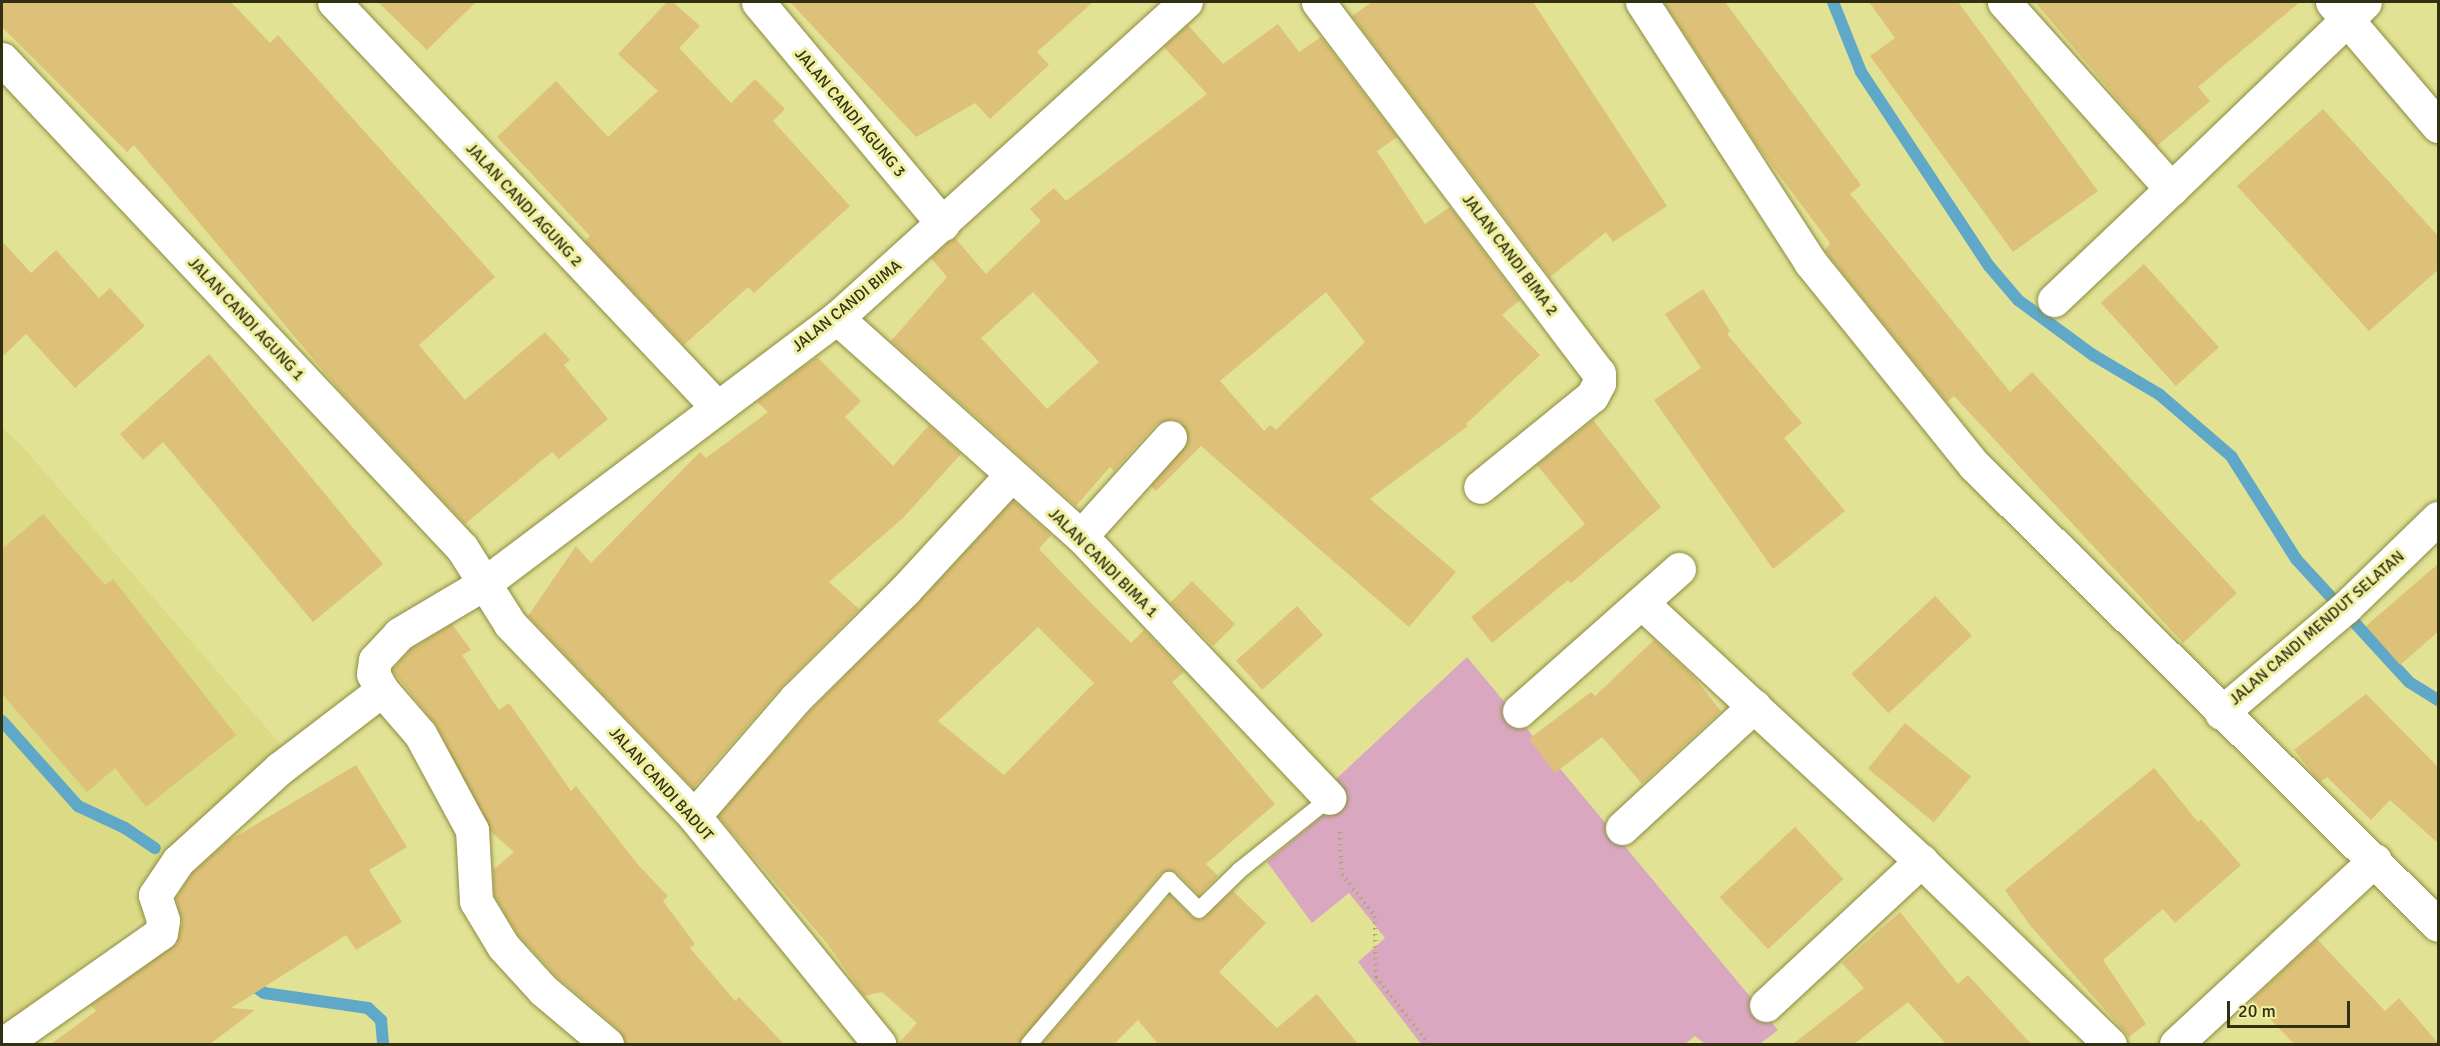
<!DOCTYPE html>
<html>
<head>
<meta charset="utf-8">
<style>
  body { margin:0 }
  #map { position:relative; width:2440px; height:1046px; overflow:hidden; background:#e2e295; font-family:Signika,sans-serif }
  div>[style] { position:absolute }
  .built>* { inset:0; background:#dbdb85 }
  .green>* { inset:0; background:#d9a8c0 }
  .stream>* { height:12px; margin:-6px; padding:0 6px; transform-origin:6px; border-radius:6px; background:#5fa8c8 }
  .building>* { inset:0; background:#dec178; transform-origin:0 0 }
  .path>* { height:4px; margin-top:-2px; transform-origin:0; background:repeating-linear-gradient(90deg,#aaa96b 0 1.5px,transparent 0 6px) }
  .roads { filter:drop-shadow(0 0 2px #8c8b40) drop-shadow(0 0 2px #8c8b40) }
  .service>* { height:16px; margin:-8px; padding:0 8px; transform-origin:8px; border-radius:8px; background:#fff }
  .minor>* { height:33px; margin:-16.5px; padding:0 16.5px; transform-origin:16.5px; border-radius:16.5px; background:#fff }
  .tertiary>* { height:33px; margin:-16.5px; padding:0 16.5px; transform-origin:16.5px; border-radius:16.5px; background:#fff }
  span { translate:-50% -50%; white-space:nowrap; text-align:center; line-height:1.15; -webkit-text-stroke:6px #efefa2; paint-order:stroke }
  .street-label { font-size:16px; color:#313011 }
  .frame { position:absolute; inset:0; border:3px solid #313011; pointer-events:none }
  .scale { position:absolute; left:2227px; top:1001px; width:123px; height:27px; box-sizing:border-box; border:3px solid #313011; border-top:0; padding-left:8px; font-size:18px; line-height:21px; white-space:nowrap; color:#313011; -webkit-text-stroke:4px #efefa2; paint-order:stroke }
</style>
</head>
<body>
<div id="map">
  <div class="built">
    <i style="clip-path:polygon(2px 428px,22px 446px,282px 746px,133px 890px,146px 916px,2px 1026px)"></i>
  </div>
  <div class="green">
    <i style="clip-path:polygon(1467px 657px,1778px 1030px,1760px 1044px,1705px 1044px,1695px 1036px,1685px 1044px,1421px 1044px,1358px 962px,1385px 938px,1349px 893px,1312px 923px,1267px 862px,1347px 795px,1336px 779px)"></i>
  </div>
  <div class="stream">
    <i style="left:1833px;top:2px;width:75px;rotate:68.2deg"></i>
    <i style="left:1861px;top:72px;width:232px;rotate:56.6deg"></i>
    <i style="left:1989px;top:266px;width:45px;rotate:49.5deg"></i>
    <i style="left:2018px;top:300px;width:93px;rotate:36.3deg"></i>
    <i style="left:2093px;top:355px;width:78px;rotate:30.8deg"></i>
    <i style="left:2160px;top:395px;width:94px;rotate:40.7deg"></i>
    <i style="left:2231px;top:456px;width:122px;rotate:57.7deg"></i>
    <i style="left:2296px;top:559px;width:167px;rotate:47.4deg"></i>
    <i style="left:2409px;top:682px;width:34px;rotate:32deg"></i>
    <i style="left:2px;top:721px;width:114px;rotate:48.2deg"></i>
    <i style="left:78px;top:806px;width:52px;rotate:25.1deg"></i>
    <i style="left:125px;top:828px;width:36px;rotate:34deg"></i>
    <i style="left:246px;top:980px;width:22px;rotate:36deg"></i>
    <i style="left:264px;top:993px;width:105px;rotate:8.2deg"></i>
    <i style="left:368px;top:1008px;width:18px;rotate:43deg"></i>
    <i style="left:381px;top:1020px;width:24px;rotate:85deg"></i>
  </div>
  <div class="building">
    <i style="clip-path:polygon(2px 2px,231px 2px,270px 43px,278px 35px,495px 277px,419px 345px,465px 400px,545px 332px,570px 360px,564px 365px,608px 419px,559px 459px,552px 452px,465px 524px,341px 392px,134px 145px,127px 152px,2px 27px)"></i>
    <i style="clip-path:polygon(378px 2px,476px 2px,427px 50px)"></i>
    <i style="clip-path:polygon(667px 2px,673px 2px,700px 26px,679px 48px,731px 103px,755px 79px,785px 109px,773px 121px,850px 206px,754px 293px,748px 287px,684px 345px,585px 241px,590px 236px,497px 137px,556px 81px,608px 137px,658px 91px,618px 54px)"></i>
    <i style="clip-path:polygon(790px 2px,1093px 2px,1037px 52px,1049px 65px,990px 119px,975px 103px,916px 137px)"></i>
    <i style="clip-path:polygon(1372px 2px,1533px 2px,1667px 206px,1613px 242px,1606px 232px,1550px 277px,1352px 16px)"></i>
    <i style="clip-path:polygon(1664px 2px,1725px 2px,1861px 185px,1850px 194px,2010px 392px,2032px 372px,2237px 593px,2183px 643px,1954px 396px,1947px 402px,1825px 251px,1830px 243px,1756px 144px)"></i>
    <i style="clip-path:polygon(1869px 2px,1958px 2px,2098px 191px,2013px 252px,1870px 56px,1895px 38px)"></i>
    <i style="clip-path:polygon(2035px 2px,2300px 2px,2198px 87px,2210px 101px,2157px 146px)"></i>
    <i style="clip-path:polygon(evenodd,1278px 24px,1299px 52px,1321px 37px,1397px 137px,1377px 151px,1425px 224px,1450px 207px,1520px 300px,1502px 315px,1540px 355px,1466px 424px,1468px 426px,1370px 499px,1456px 572px,1409px 627px,1201px 446px,1156px 491px,1151px 486px,1188px 441px,1182px 423px,1173px 419px,1156px 424px,1114px 471px,1110px 467px,1076px 506px,891px 341px,947px 277px,931px 258px,950px 241px,955px 238px,986px 274px,1041px 221px,1030px 209px,1054px 188px,1066px 201px,1207px 94px,1164px 47px,1188px 25px,1223px 64px,1278px 24px,1033px 292px,1099px 362px,1047px 409px,981px 338px,1033px 292px,1278px 24px,1326px 292px,1365px 342px,1276px 430px,1270px 425px,1264px 431px,1220px 381px,1326px 292px)"></i>
    <i style="clip-path:polygon(2323px 109px,2439px 237px,2439px 269px,2369px 331px,2237px 186px)"></i>
    <i style="clip-path:polygon(2px 241px,31px 273px,56px 250px,99px 298px,110px 288px,145px 326px,75px 388px,26px 334px,2px 357px)"></i>
    <i style="left:2144px;top:264px;width:112px;height:58px;rotate:48deg"></i>
    <i style="clip-path:polygon(1703px 289px,1730px 331px,1727px 334px,1802px 423px,1784px 438px,1845px 511px,1773px 569px,1654px 400px,1701px 368px,1665px 314px)"></i>
    <i style="clip-path:polygon(209px 354px,383px 564px,313px 622px,163px 442px,143px 460px,120px 434px)"></i>
    <i style="clip-path:polygon(817px 357px,861px 401px,845px 417px,893px 466px,929px 425px,961px 454px,903px 518px,829px 582px,859px 609px,782px 686px,693px 788px,528px 616px,576px 546px,591px 563px,700px 452px,706px 458px,768px 412px,757px 402px)"></i>
    <i style="clip-path:polygon(1593px 420px,1661px 507px,1571px 583px,1568px 580px,1492px 643px,1471px 617px,1585px 524px,1537px 465px)"></i>
    <i style="clip-path:polygon(evenodd,1013px 500px,1051px 535px,1039px 549px,1093px 605px,1131px 643px,1144px 630px,1184px 672px,1172px 682px,1275px 804px,1206px 864px,1218px 876px,1199px 895px,1176px 872px,1161px 873px,1019px 1044px,898px 1044px,917px 1023px,882px 992px,864px 996px,826px 942px,718px 816px,810px 711px,918px 603px,1013px 500px,1038px 627px,1094px 683px,1004px 775px,938px 721px,1038px 627px)"></i>
    <i style="clip-path:polygon(43px 514px,105px 585px,113px 579px,236px 735px,146px 807px,115px 768px,87px 792px,2px 694px,2px 549px)"></i>
    <i style="clip-path:polygon(2439px 563px,2439px 631px,2400px 665px,2366px 626px)"></i>
    <i style="left:1192px;top:581px;width:61px;height:31px;rotate:45deg"></i>
    <i style="left:1935px;top:596px;width:54px;height:114px;rotate:47deg"></i>
    <i style="left:1297px;top:606px;width:39px;height:82px;rotate:48deg"></i>
    <i style="clip-path:polygon(452px 624px,471px 650px,462px 655px,499px 710px,509px 703px,571px 791px,576px 786px,640px 867px,668px 896px,663px 901px,695px 944px,690px 948px,735px 1001px,739px 997px,784px 1044px,625px 1044px,619px 1030px,556px 976px,518px 935px,494px 895px,493px 870px,514px 852px,491px 832px,436px 725px,392px 670px,411px 649px)"></i>
    <i style="clip-path:polygon(1654px 640px,1692px 675px,1721px 711px,1642px 784px,1602px 737px,1555px 773px,1529px 739px,1591px 692px,1595px 696px)"></i>
    <i style="clip-path:polygon(2366px 694px,2439px 768px,2439px 844px,2390px 800px,2371px 820px,2327px 777px,2320px 782px,2294px 750px)"></i>
    <i style="left:1905px;top:723px;width:85px;height:59px;rotate:39deg"></i>
    <i style="clip-path:polygon(356px 765px,407px 847px,369px 870px,402px 922px,356px 950px,346px 935px,231px 1008px,255px 1010px,210px 1044px,51px 1044px,96px 1011px,91px 1005px,177px 943px,182px 922px,176px 898px,192px 873px,228px 841px)"></i>
    <i style="clip-path:polygon(2154px 768px,2198px 822px,2201px 819px,2241px 865px,2175px 923px,2163px 909px,2103px 960px,2146px 1024px,2129px 1037px,2029px 924px,2005px 890px)"></i>
    <i style="left:1795px;top:827px;width:71px;height:103px;rotate:47deg"></i>
    <i style="clip-path:polygon(1233px 891px,1266px 923px,1219px 972px,1277px 1028px,1317px 994px,1358px 1044px,1158px 1044px,1138px 1020px,1114px 1044px,1042px 1044px,1170px 895px,1192px 917px,1201px 920px)"></i>
    <i style="clip-path:polygon(1900px 912px,1958px 984px,1968px 975px,2031px 1044px,1946px 1044px,1908px 1002px,1854px 1044px,1793px 1044px,1864px 988px,1842px 963px)"></i>
    <i style="clip-path:polygon(2317px 939px,2385px 1011px,2399px 998px,2439px 1044px,2294px 1044px,2252px 1000px)"></i>
  </div>
  <div class="path">
    <i style="left:1340px;top:832px;width:42px;rotate:87.3deg"></i>
    <i style="left:1342px;top:874px;width:53px;rotate:51.8deg"></i>
    <i style="left:1375px;top:916px;width:61px;rotate:89.1deg"></i>
    <i style="left:1376px;top:977px;width:85px;rotate:51.7deg"></i>
  </div>
  <div class="roads">
    <div class="service">
      <i style="left:1029px;top:1044px;width:216px;rotate:-49.5deg"></i>
      <i style="left:1169px;top:880px;width:42px;rotate:45deg"></i>
      <i style="left:1199px;top:910px;width:57px;rotate:-44.3deg"></i>
      <i style="left:1240px;top:870px;width:115px;rotate:-38.7deg"></i>
    </div>
    <div class="minor">
      <i style="left:334px;top:2px;width:556px;rotate:46.6deg"></i>
      <i style="left:758px;top:2px;width:289px;rotate:50.2deg"></i>
      <i style="left:1318px;top:2px;width:465px;rotate:52.9deg"></i>
      <i style="left:1599px;top:373px;width:10px;rotate:90deg"></i>
      <i style="left:1599px;top:383px;width:15px;rotate:118deg"></i>
      <i style="left:1592px;top:396px;width:144px;rotate:140.9deg"></i>
      <i style="left:2004px;top:2px;width:251px;rotate:48.2deg"></i>
      <i style="left:2171px;top:189px;width:269px;rotate:-43.9deg"></i>
      <i style="left:2332px;top:2px;width:163px;rotate:49.5deg"></i>
      <i style="left:2px;top:59px;width:671px;rotate:46.75deg"></i>
      <i style="left:462px;top:548px;width:90px;rotate:57.7deg"></i>
      <i style="left:510px;top:624px;width:266px;rotate:46.2deg"></i>
      <i style="left:694px;top:816px;width:294px;rotate:50.9deg"></i>
      <i style="left:2054px;top:300px;width:161px;rotate:-43.5deg"></i>
      <i style="left:837px;top:318px;width:327px;rotate:41.8deg"></i>
      <i style="left:1081px;top:536px;width:361px;rotate:46.5deg"></i>
      <i style="left:1081px;top:536px;width:133px;rotate:-48deg"></i>
      <i style="left:1642px;top:603px;width:380px;rotate:42.8deg"></i>
      <i style="left:1921px;top:861px;width:263px;rotate:44.1deg"></i>
      <i style="left:1519px;top:711px;width:214px;rotate:-41.6deg"></i>
      <i style="left:2221px;top:713px;width:164px;rotate:-40.3deg"></i>
      <i style="left:2346px;top:607px;width:128px;rotate:-44.1deg"></i>
      <i style="left:694px;top:816px;width:156px;rotate:-49.2deg"></i>
      <i style="left:796px;top:698px;width:153px;rotate:-44.7deg"></i>
      <i style="left:905px;top:590px;width:156px;rotate:-47.3deg"></i>
      <i style="left:1622px;top:828px;width:180px;rotate:-42.7deg"></i>
      <i style="left:1766px;top:1005px;width:212px;rotate:-42.9deg"></i>
      <i style="left:3px;top:1044px;width:193px;rotate:-35.1deg"></i>
      <i style="left:161px;top:933px;width:13px;rotate:-81deg"></i>
      <i style="left:163px;top:920px;width:26px;rotate:-108deg"></i>
      <i style="left:155px;top:895px;width:41px;rotate:-55.9deg"></i>
      <i style="left:178px;top:861px;width:138px;rotate:-42.4deg"></i>
      <i style="left:280px;top:768px;width:128px;rotate:-37.4deg"></i>
      <i style="left:607px;top:1044px;width:84px;rotate:-139.8deg"></i>
      <i style="left:543px;top:990px;width:59px;rotate:-132.3deg"></i>
      <i style="left:503px;top:946px;width:52px;rotate:-121deg"></i>
      <i style="left:476px;top:901px;width:71px;rotate:-93.2deg"></i>
      <i style="left:472px;top:830px;width:109px;rotate:-118.4deg"></i>
      <i style="left:420px;top:734px;width:58px;rotate:-130.8deg"></i>
      <i style="left:382px;top:690px;width:18px;rotate:-119deg"></i>
      <i style="left:373px;top:674px;width:14px;rotate:-82deg"></i>
      <i style="left:375px;top:660px;width:35px;rotate:-47deg"></i>
      <i style="left:399px;top:634px;width:100px;rotate:-30.7deg"></i>
      <i style="left:485px;top:583px;width:441px;rotate:-37deg"></i>
      <i style="left:837px;top:318px;width:471px;rotate:-42.2deg"></i>
      <i style="left:2176px;top:1044px;width:271px;rotate:-42.8deg"></i>
    </div>
    <div class="tertiary">
      <i style="left:1642px;top:2px;width:310px;rotate:57.1deg"></i>
      <i style="left:1810px;top:262px;width:261px;rotate:51.1deg"></i>
      <i style="left:1974px;top:465px;width:653px;rotate:44.75deg"></i>
    </div>
  </div>
  <div class="street-label">
    <span style="left:850px;top:113px;rotate:50deg">JALAN CANDI AGUNG 3</span>
    <span style="left:524px;top:205px;rotate:47deg">JALAN CANDI AGUNG 2</span>
    <span style="left:1510px;top:255px;rotate:53deg">JALAN CANDI BIMA 2</span>
    <span style="left:847px;top:306px;rotate:-39deg">JALAN CANDI BIMA</span>
    <span style="left:246px;top:319px;rotate:47deg">JALAN CANDI AGUNG 1</span>
    <span style="left:1103px;top:563px;rotate:45deg">JALAN CANDI BIMA 1</span>
    <span style="left:2317px;top:628px;rotate:-41deg">JALAN CANDI MENDUT SELATAN</span>
    <span style="left:661px;top:784px;rotate:48deg">JALAN CANDI BADUT</span>
  </div>
  <div class="frame"></div>
  <div class="scale">20 m</div>
</div>
</body>
</html>
